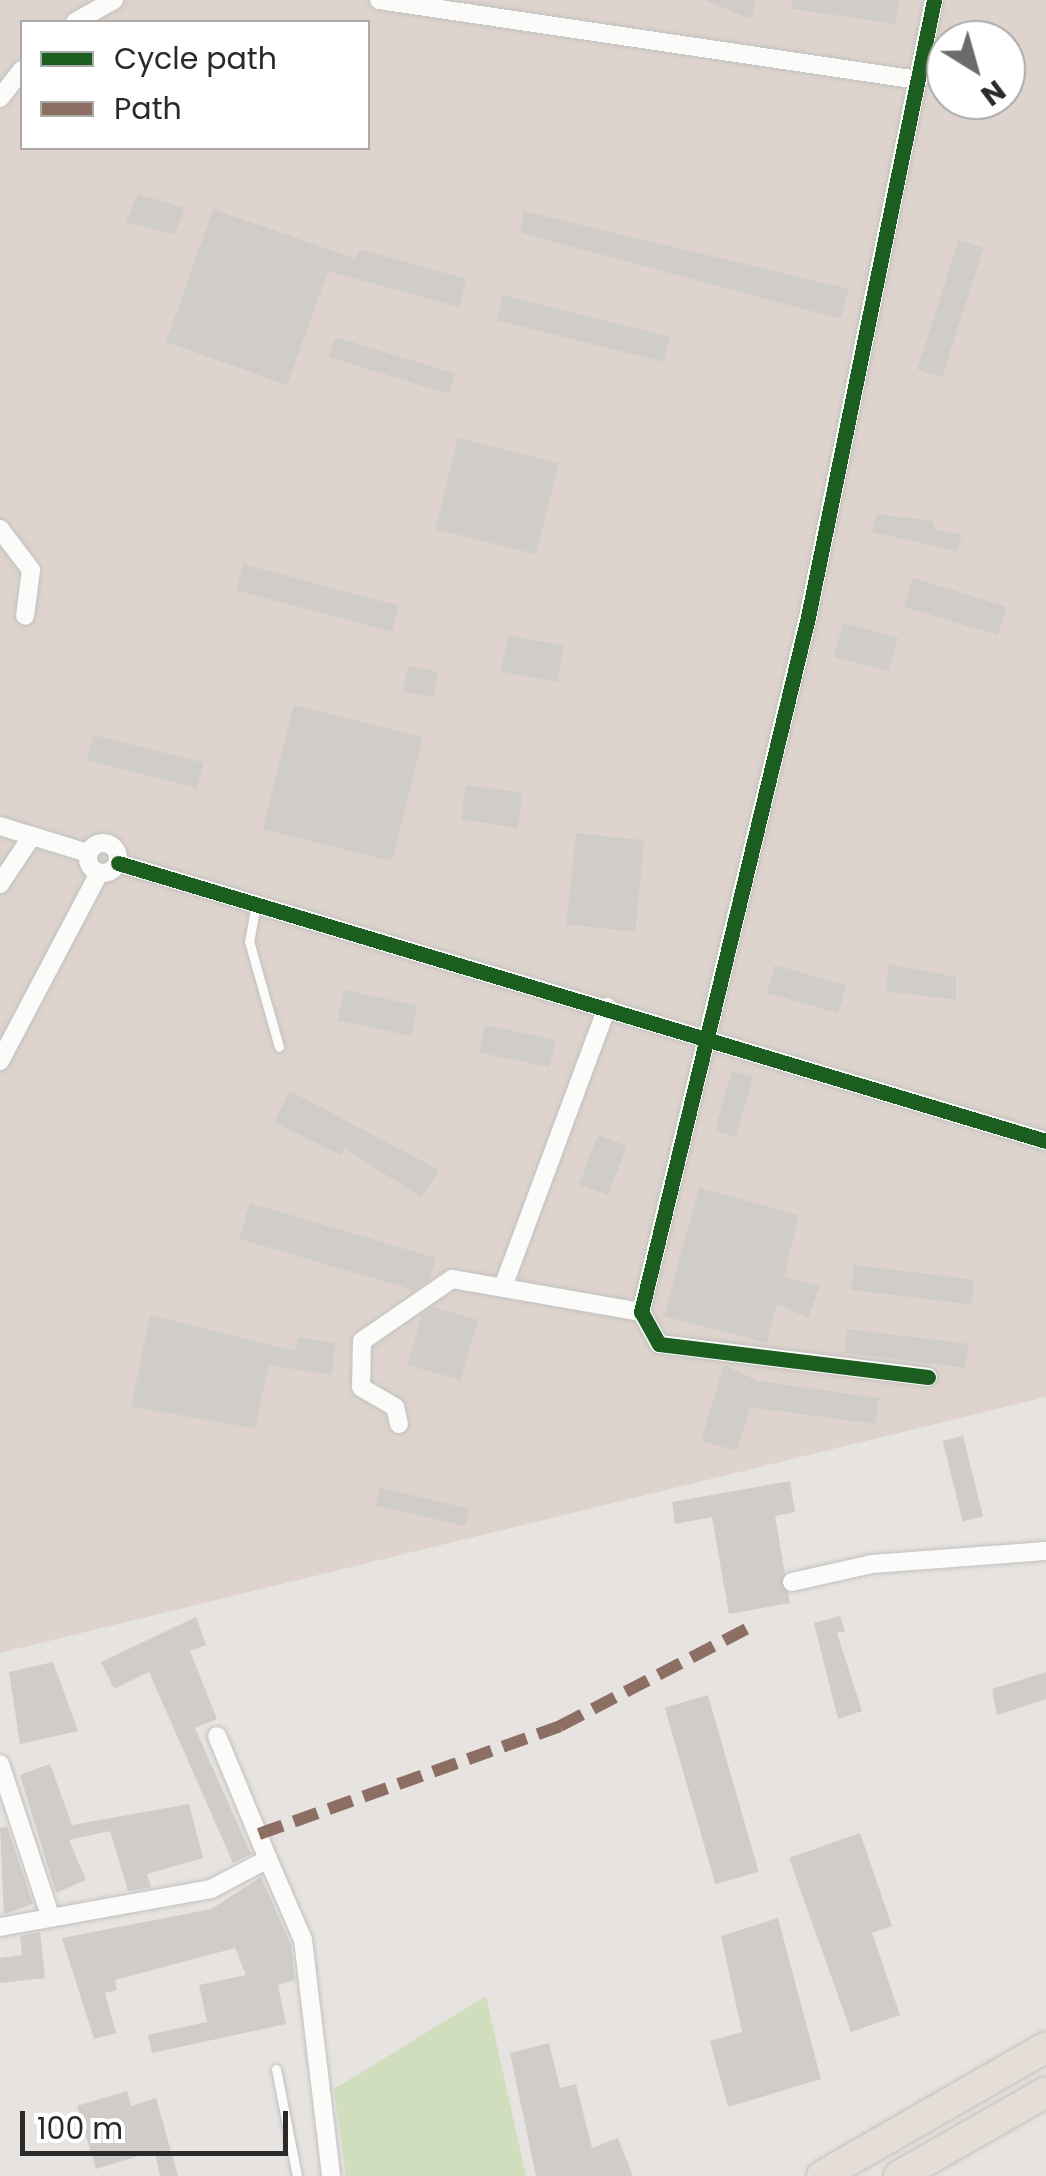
<!DOCTYPE html>
<html>
<head>
<meta charset="utf-8">
<style>
  body { margin:0 }
  #map { position:relative; width:1046px; height:2176px; overflow:hidden; background:#e7e3e0; font-family:Poppins,sans-serif }
  div>[style] { position:absolute }
  .education>* { inset:0; background:#ded4cd }
  .green>* { inset:0; background:#d0debd }
  .building>* { inset:0; background:#cfccc9; transform-origin:0 0 }
  .roads { filter:drop-shadow(0 0 2px #c2c1c1) drop-shadow(0 0 2px #c2c1c1) }
  .service>* { height:9px; margin:-4.5px; padding:0 4.5px; transform-origin:4.5px; border-radius:4.5px; background:#fbfbfa }
  .minor>* { height:18px; margin:-9px; padding:0 9px; transform-origin:9px; border-radius:9px; background:#fbfbfa }
  .minor>.ring { margin:-9px; padding:0; box-sizing:content-box; background:none; border:18px solid #fbfbfa; border-radius:50% }
  .primary>* { height:30px; margin:-15px; padding:0 15px; transform-origin:15px; border-radius:15px; background:#e4ded6 }
  .quiet>* { height:12px; margin-top:-6px; transform-origin:0; background:repeating-linear-gradient(90deg,#8d6e63 0 25px,transparent 0 37px) }
  .cycleway>* { height:15px; margin:-7.5px; padding:0 7.5px; transform-origin:7.5px; border-radius:7.5px; background:#1b5e20 }
  span { translate:-50% -50%; white-space:nowrap; text-align:center; line-height:1.15; -webkit-text-stroke:9px #fff; paint-order:stroke }
  .legend { position:absolute; left:20px; top:20px; width:350px; height:130px; box-sizing:border-box; background:#fff; border:2px solid #aaa; margin:0; padding:12px 18px; list-style:none; font-size:30px; color:#2a2a2a }
  .legend li { display:flex; align-items:center; gap:20px; height:50px }
  .legend b { width:50px; border:2px solid #aaa }
  .north { position:absolute; left:926px; top:20px; width:100px; height:100px; box-sizing:border-box; background:#fff; border:2px solid #aaa; border-radius:50%; rotate:143deg; font-size:28px; font-weight:700; line-height:40px; text-align:center; color:#2a2a2a }
  .north::after { content:''; display:block; margin:auto; width:35px; height:45px; background:#6c6b6a; clip-path:polygon(50% 0,100% 100%,50% 72%,0 100%) }
  .scale { position:absolute; left:20px; top:2111px; width:268px; height:45px; box-sizing:border-box; border:5px solid #2a2a2a; border-top:0; padding-left:12px; font-size:30px; line-height:35px; white-space:nowrap; color:#2a2a2a; -webkit-text-stroke:8px #fff; paint-order:stroke }
</style>
</head>
<body>
<div id="map">
  <div class="education">
    <i style="clip-path:polygon(evenodd,0 0,1046px 0,1046px 1397px,0 1653px,0 0,22px 22px,368px 22px,368px 148px,22px 148px,22px 22px,0 0,946px 40px,1006px 40px,1006px 100px,946px 100px,946px 40px)"></i>
  </div>
  <div class="green">
    <i style="clip-path:polygon(486px 1996px,526px 2176px,346px 2176px,334px 2089px)"></i>
  </div>
  <div class="building">
    <i style="clip-path:polygon(704px 0,756px 0,751px 19px)"></i>
    <i style="clip-path:polygon(792px 0,899px 0,896px 24px,792px 9px)"></i>
    <i style="clip-path:polygon(138px 194px,185px 208px,175px 235px,126px 222px)"></i>
    <i style="clip-path:polygon(213px 209px,356px 259px,359px 249px,467px 279px,459px 307px,328px 271px,287px 385px,166px 342px)"></i>
    <i style="clip-path:polygon(523px 211px,849px 289px,841px 319px,521px 233px)"></i>
    <i style="left:959px;top:240px;width:26px;height:136px;rotate:18deg"></i>
    <i style="left:503px;top:295px;width:172px;height:26px;rotate:14deg"></i>
    <i style="left:335px;top:337px;width:126px;height:21px;rotate:17deg"></i>
    <i style="left:458px;top:438px;width:104px;height:94px;rotate:14deg"></i>
    <i style="clip-path:polygon(876px 514px,933px 521px,934px 529px,962px 535px,957px 551px,872px 532px)"></i>
    <i style="left:243px;top:564px;width:161px;height:27px;rotate:15deg"></i>
    <i style="left:913px;top:578px;width:98px;height:30px;rotate:17deg"></i>
    <i style="left:843px;top:623px;width:57px;height:35px;rotate:15deg"></i>
    <i style="left:508px;top:635px;width:57px;height:37px;rotate:11deg"></i>
    <i style="left:408px;top:666px;width:31px;height:26px;rotate:11deg"></i>
    <i style="left:294px;top:705px;width:133px;height:128px;rotate:14deg"></i>
    <i style="left:93px;top:735px;width:114px;height:26px;rotate:14deg"></i>
    <i style="left:466px;top:785px;width:57px;height:35px;rotate:8deg"></i>
    <i style="left:576px;top:833px;width:69px;height:92px;rotate:6deg"></i>
    <i style="clip-path:polygon(889px 964px,956px 977px,956px 1000px,886px 991px)"></i>
    <i style="left:775px;top:965px;width:74px;height:29px;rotate:16deg"></i>
    <i style="left:344px;top:990px;width:75px;height:31px;rotate:12deg"></i>
    <i style="left:485px;top:1025px;width:72px;height:28px;rotate:12deg"></i>
    <i style="left:732px;top:1071px;width:22px;height:62px;rotate:16deg"></i>
    <i style="clip-path:polygon(290px 1091px,439px 1170px,421px 1197px,344px 1148px,341px 1155px,274px 1122px)"></i>
    <i style="left:598px;top:1135px;width:31px;height:53px;rotate:21deg"></i>
    <i style="clip-path:polygon(699px 1188px,799px 1215px,784px 1277px,820px 1286px,808px 1318px,777px 1304px,767px 1343px,664px 1316px)"></i>
    <i style="clip-path:polygon(250px 1203px,436px 1258px,430px 1279px,414px 1290px,239px 1239px)"></i>
    <i style="left:854px;top:1265px;width:121px;height:25px;rotate:7deg"></i>
    <i style="clip-path:polygon(433px 1307px,478px 1320px,461px 1380px,407px 1365px,422px 1315px)"></i>
    <i style="clip-path:polygon(150px 1315px,295px 1351px,298px 1337px,336px 1343px,331px 1375px,269px 1365px,255px 1428px,131px 1407px)"></i>
    <i style="left:847px;top:1329px;width:122px;height:24px;rotate:7deg"></i>
    <i style="clip-path:polygon(724px 1365px,758px 1381px,879px 1398px,875px 1424px,750px 1407px,737px 1451px,701px 1441px)"></i>
    <i style="left:963px;top:1436px;width:83px;height:21px;rotate:76deg"></i>
    <i style="clip-path:polygon(790px 1481px,795px 1512px,775px 1516px,790px 1603px,729px 1614px,712px 1517px,675px 1524px,672px 1502px)"></i>
    <i style="left:380px;top:1488px;width:92px;height:18px;rotate:13deg"></i>
    <i style="clip-path:polygon(840px 1616px,845px 1631px,837px 1633px,862px 1711px,838px 1719px,814px 1623px)"></i>
    <i style="clip-path:polygon(196px 1617px,206px 1645px,190px 1651px,217px 1719px,195px 1728px,251px 1854px,233px 1863px,149px 1672px,114px 1689px,101px 1662px)"></i>
    <i style="clip-path:polygon(53px 1662px,78px 1731px,20px 1744px,9px 1672px)"></i>
    <i style="clip-path:polygon(1046px 1672px,1046px 1699px,997px 1715px,992px 1689px)"></i>
    <i style="left:708px;top:1695px;width:184px;height:45px;rotate:74deg"></i>
    <i style="clip-path:polygon(50px 1764px,72px 1825px,189px 1804px,203px 1858px,147px 1874px,151px 1887px,128px 1891px,110px 1831px,69px 1840px,86px 1880px,56px 1893px,20px 1775px)"></i>
    <i style="clip-path:polygon(7px 1826px,33px 1904px,4px 1914px,0 1828px)"></i>
    <i style="clip-path:polygon(860px 1833px,892px 1926px,872px 1933px,900px 2015px,851px 2032px,789px 1858px)"></i>
    <i style="clip-path:polygon(261px 1877px,291px 1945px,295px 1980px,278px 1985px,286px 2024px,152px 2053px,148px 2035px,207px 2022px,199px 1985px,246px 1975px,235px 1948px,115px 1980px,117px 1990px,105px 1993px,116px 2033px,94px 2039px,62px 1938px,211px 1909px)"></i>
    <i style="clip-path:polygon(778px 1918px,821px 2079px,728px 2107px,710px 2041px,742px 2032px,721px 1936px)"></i>
    <i style="clip-path:polygon(40px 1932px,45px 1978px,0 1983px,0 1958px,22px 1955px,20px 1936px)"></i>
    <i style="clip-path:polygon(549px 2043px,560px 2088px,576px 2084px,592px 2148px,618px 2138px,633px 2176px,536px 2176px,510px 2053px)"></i>
    <i style="clip-path:polygon(127px 2091px,131px 2106px,156px 2098px,178px 2176px,160px 2176px,155px 2151px,96px 2169px,77px 2106px)"></i>
  </div>
  <div class="roads">
    <div class="service">
      <i style="left:256px;top:903px;width:39px;rotate:100deg"></i>
      <i style="left:249px;top:941px;width:110px;rotate:74.2deg"></i>
      <i style="left:276px;top:2069px;width:109px;rotate:78.9deg"></i>
    </div>
    <div class="minor">
      <i style="left:379px;top:0;width:545px;rotate:8.44deg"></i>
      <i style="left:75px;top:22px;width:45px;rotate:-29.4deg"></i>
      <i style="left:0;top:98px;width:36px;rotate:-52deg"></i>
      <i style="left:0;top:529px;width:51px;rotate:52.9deg"></i>
      <i style="left:31px;top:570px;width:46px;rotate:97.4deg"></i>
      <i style="left:0;top:826px;width:92px;rotate:17.1deg"></i>
      <i class="ring" style="left:88px;top:843px;width:12px;height:12px"></i>
      <i style="left:118px;top:863px;width:969px;rotate:16.68deg"></i>
      <i style="left:0;top:884px;width:58px;rotate:-56.3deg"></i>
      <i style="left:0;top:1061px;width:212px;rotate:-62.2deg"></i>
      <i style="left:503px;top:1287px;width:299px;rotate:-69.6deg"></i>
      <i style="left:928px;top:1377px;width:271px;rotate:-173deg"></i>
      <i style="left:659px;top:1344px;width:37px;rotate:-119deg"></i>
      <i style="left:641px;top:1312px;width:715px;rotate:-76.49deg"></i>
      <i style="left:808px;top:617px;width:630px;rotate:-78.46deg"></i>
      <i style="left:399px;top:1424px;width:17px;rotate:-103deg"></i>
      <i style="left:395px;top:1407px;width:39px;rotate:-150deg"></i>
      <i style="left:361px;top:1387px;width:46px;rotate:-88.8deg"></i>
      <i style="left:362px;top:1341px;width:109px;rotate:-34.6deg"></i>
      <i style="left:452px;top:1279px;width:192px;rotate:9.9deg"></i>
      <i style="left:792px;top:1582px;width:82px;rotate:-12.7deg"></i>
      <i style="left:872px;top:1564px;width:174px;rotate:-4.3deg"></i>
      <i style="left:0;top:1764px;width:162px;rotate:71.7deg"></i>
      <i style="left:268px;top:1859px;width:88px;rotate:66.6deg"></i>
      <i style="left:303px;top:1940px;width:238px;rotate:83.2deg"></i>
      <i style="left:0;top:1927px;width:214px;rotate:-10.2deg"></i>
      <i style="left:211px;top:1889px;width:64px;rotate:-27.8deg"></i>
      <i style="left:268px;top:1859px;width:133px;rotate:-112.5deg"></i>
    </div>
    <div class="primary">
      <i style="left:822px;top:2176px;width:258px;rotate:-29.9deg"></i>
      <i style="left:899px;top:2176px;width:169px;rotate:-29.7deg"></i>
    </div>
  </div>
  <div class="quiet">
    <i style="left:259px;top:1834px;width:320px;rotate:-19.7deg"></i>
    <i style="left:560px;top:1726px;width:210px;rotate:-27.5deg"></i>
  </div>
  <div class="cycleway">
    <i style="left:118px;top:863px;width:969px;rotate:16.68deg"></i>
    <i style="left:928px;top:1377px;width:271px;rotate:-173deg"></i>
    <i style="left:659px;top:1344px;width:37px;rotate:-119deg"></i>
    <i style="left:641px;top:1312px;width:715px;rotate:-76.49deg"></i>
    <i style="left:808px;top:617px;width:630px;rotate:-78.46deg"></i>
  </div>
  <ul class="legend">
  <li><b style="height:12px;background:#1b5e20"></b>Cycle path</li>
  <li><b style="height:12px;background:#8d6e63"></b>Path</li>
  </ul>
  <div class="north">N</div>
  <div class="scale">100 m</div>
</div>
</body>
</html>
